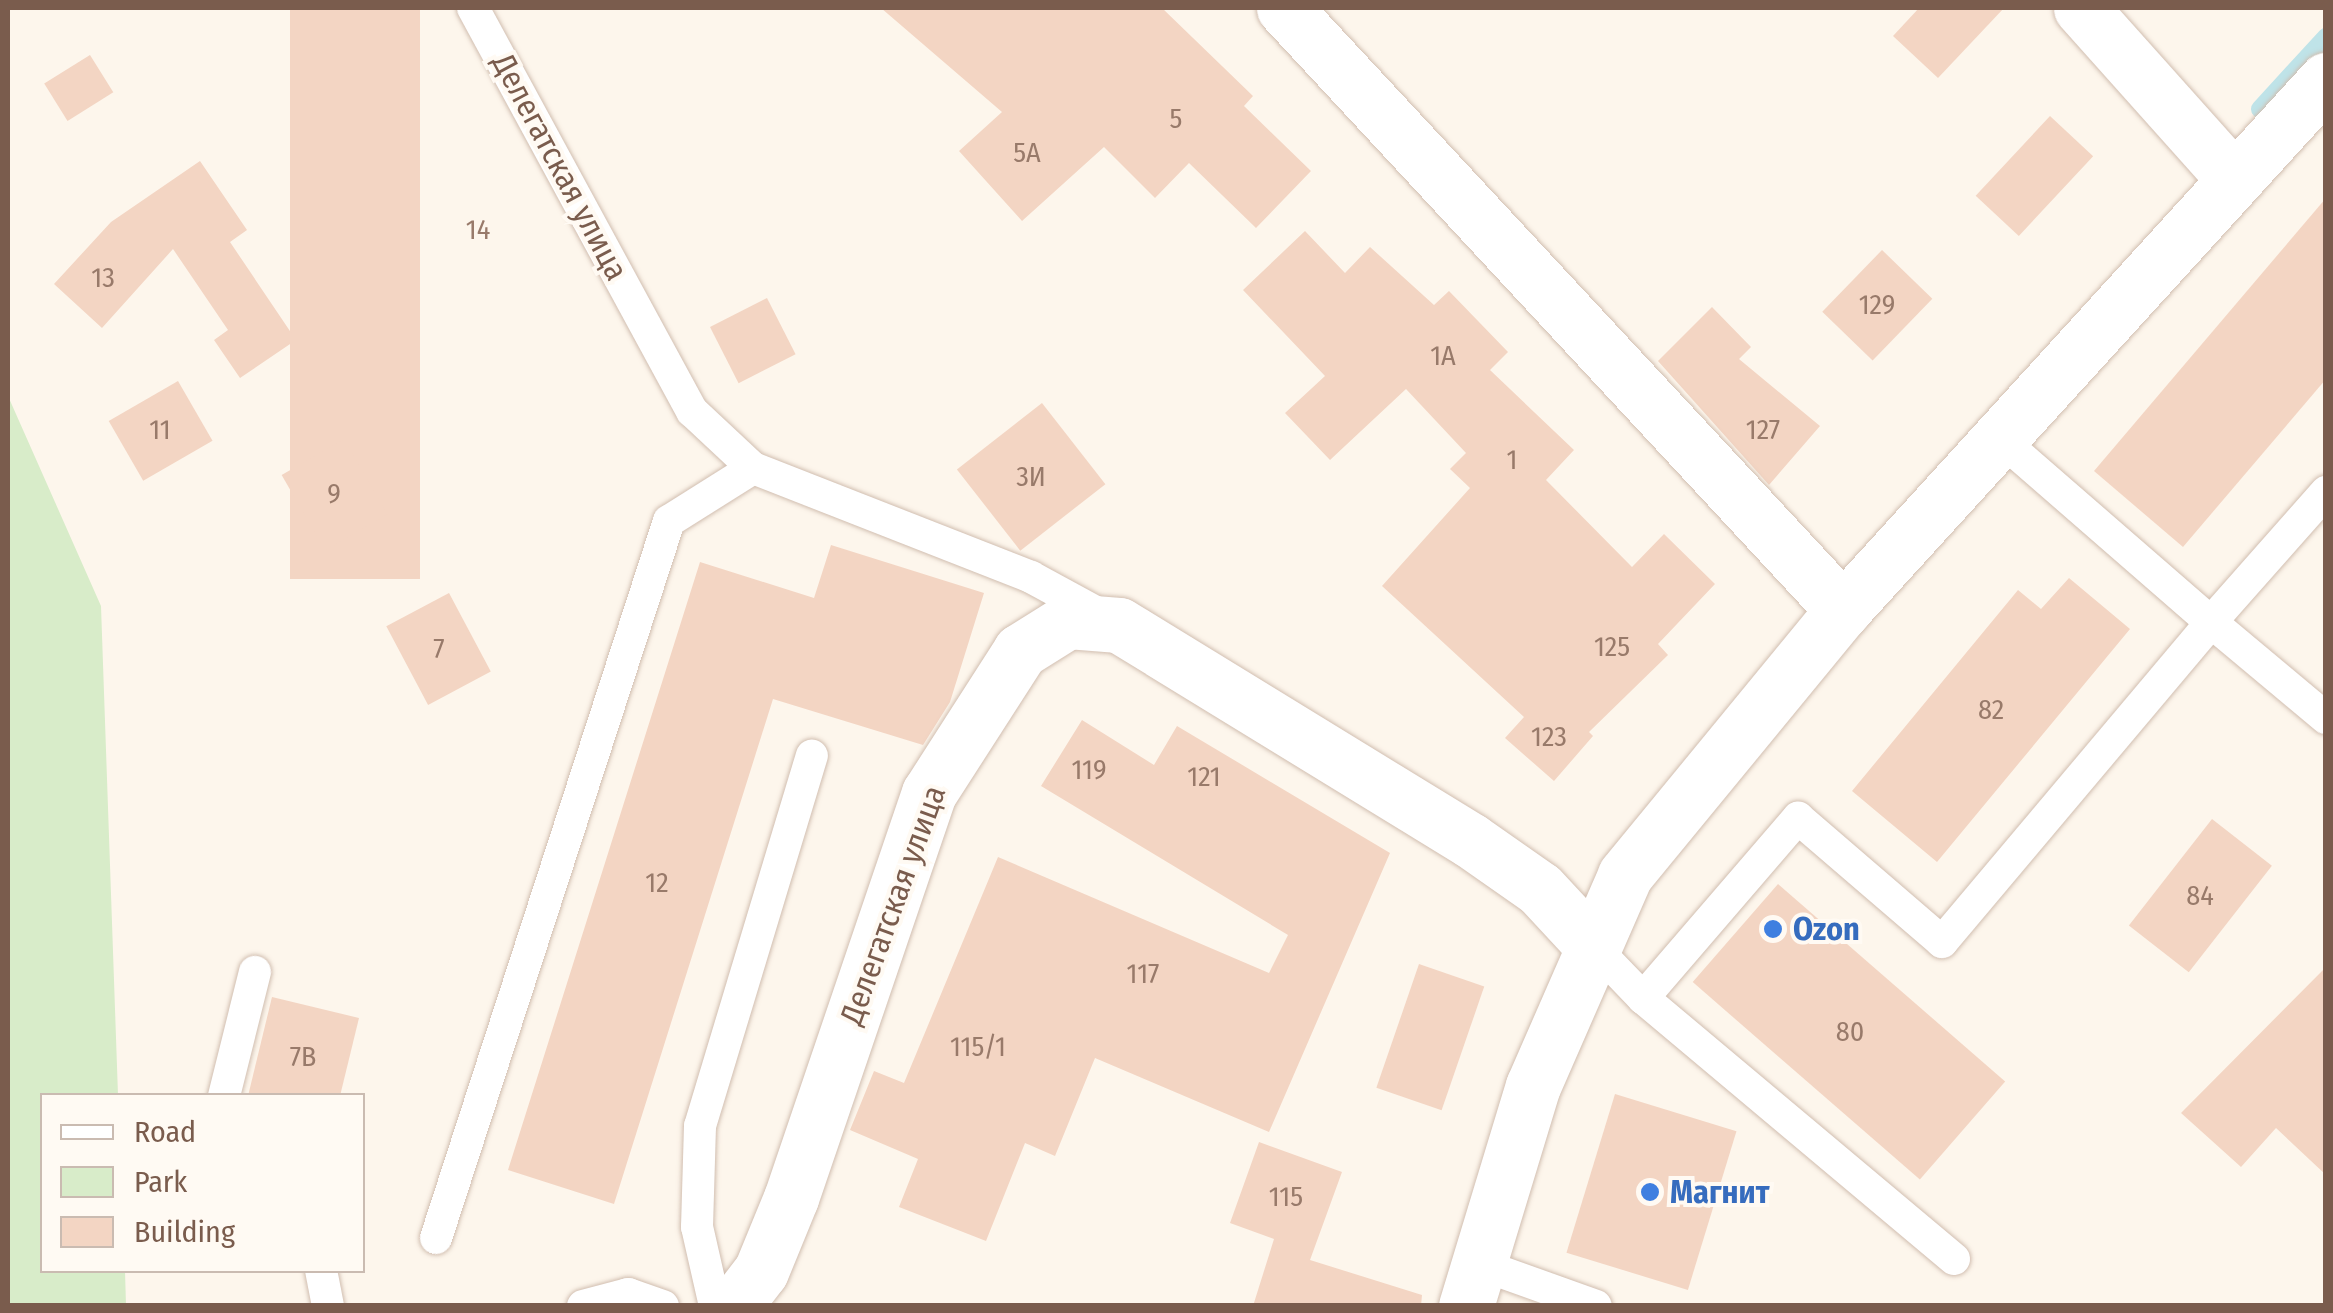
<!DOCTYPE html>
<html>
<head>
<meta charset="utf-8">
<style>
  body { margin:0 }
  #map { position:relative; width:2333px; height:1313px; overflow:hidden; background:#fdf6ec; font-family:"Fira Sans Condensed",sans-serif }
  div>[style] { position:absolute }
  .green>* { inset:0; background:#d8ecc9 }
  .stream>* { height:18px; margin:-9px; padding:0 9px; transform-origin:9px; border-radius:9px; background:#bfe3e8 }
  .building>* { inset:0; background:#f3d5c3; transform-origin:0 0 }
  .roads { filter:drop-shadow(0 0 2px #d1beb0) drop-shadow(0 0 2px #d1beb0) }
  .lane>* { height:32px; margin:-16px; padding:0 16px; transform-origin:16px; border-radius:16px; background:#fff }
  .street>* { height:55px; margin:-27.5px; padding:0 27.5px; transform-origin:27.5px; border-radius:27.5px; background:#fff }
  .secondary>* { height:55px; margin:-27.5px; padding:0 27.5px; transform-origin:27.5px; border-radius:27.5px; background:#fff }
  .dots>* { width:28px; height:28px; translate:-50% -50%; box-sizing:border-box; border:5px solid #fffaf3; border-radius:50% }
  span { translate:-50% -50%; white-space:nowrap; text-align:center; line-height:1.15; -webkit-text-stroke:8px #fffaf3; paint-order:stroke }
  .number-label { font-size:28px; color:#987a6a }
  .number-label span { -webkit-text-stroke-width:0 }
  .street-label { font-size:32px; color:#7a5c4d }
  .shop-label { font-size:32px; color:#366cbe; font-weight:700 }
  .left { translate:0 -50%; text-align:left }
  .frame { position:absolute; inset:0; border:10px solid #7a5c4d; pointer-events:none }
  .legend { position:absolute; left:40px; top:1093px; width:325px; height:180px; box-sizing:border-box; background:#fffaf3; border:2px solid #cabbb1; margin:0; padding:12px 18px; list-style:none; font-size:30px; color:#7a5c4d }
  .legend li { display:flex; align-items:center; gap:20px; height:50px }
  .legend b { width:50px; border:2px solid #cabbb1 }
</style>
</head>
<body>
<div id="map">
  <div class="green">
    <i style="clip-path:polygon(8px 396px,101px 606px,118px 1095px,42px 1096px,42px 1270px,125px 1271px,126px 1305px,8px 1305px)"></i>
  </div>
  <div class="stream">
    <i style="left:2260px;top:109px;width:98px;rotate:-47.5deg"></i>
  </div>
  <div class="building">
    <i style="left:290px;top:8px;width:130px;height:571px"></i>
    <i style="clip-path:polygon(881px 8px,1162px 8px,1253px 96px,1244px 106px,1311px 171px,1256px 228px,1189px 163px,1155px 198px,1104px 147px,1022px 221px,959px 151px,1002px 112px)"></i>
    <i style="clip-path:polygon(1919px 8px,2004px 8px,1938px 78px,1893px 36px)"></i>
    <i style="left:90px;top:55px;width:44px;height:54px;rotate:58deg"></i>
    <i style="left:2050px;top:116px;width:59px;height:109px;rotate:43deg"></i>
    <i style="clip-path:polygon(200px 161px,247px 230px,230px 242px,296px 340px,240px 378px,214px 340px,228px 330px,173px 249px,102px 328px,54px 284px,111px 222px)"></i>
    <i style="clip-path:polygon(2326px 198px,2326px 379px,2183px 547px,2094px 471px)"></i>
    <i style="clip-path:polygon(1305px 231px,1345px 273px,1370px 247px,1434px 305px,1449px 291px,1508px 352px,1490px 370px,1574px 450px,1546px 480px,1632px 567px,1664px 534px,1715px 584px,1658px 644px,1668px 655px,1589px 732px,1593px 736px,1554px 781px,1505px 738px,1524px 717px,1382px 586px,1470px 488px,1450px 469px,1466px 453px,1406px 389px,1330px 460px,1285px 413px,1325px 376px,1243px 290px)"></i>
    <i style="left:1882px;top:250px;width:70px;height:86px;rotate:44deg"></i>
    <i style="left:767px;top:298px;width:63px;height:64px;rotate:63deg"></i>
    <i style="clip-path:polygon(1712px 307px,1751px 347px,1739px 359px,1820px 426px,1769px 485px,1658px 361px)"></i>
    <i style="left:178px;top:381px;width:69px;height:80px;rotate:60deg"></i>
    <i style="left:1042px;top:403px;width:103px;height:108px;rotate:52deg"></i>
    <i style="left:344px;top:439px;width:87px;height:72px;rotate:60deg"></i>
    <i style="clip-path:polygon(831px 545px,984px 593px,950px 702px,923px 745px,773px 699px,614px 1204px,508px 1170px,700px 562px,814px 598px)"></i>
    <i style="clip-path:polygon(2069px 578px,2130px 629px,1937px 862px,1852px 791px,2018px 590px,2041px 609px)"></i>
    <i style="left:449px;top:593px;width:89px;height:71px;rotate:62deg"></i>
    <i style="clip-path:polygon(1082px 720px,1154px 765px,1177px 726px,1390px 853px,1269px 1132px,1095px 1058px,1055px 1156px,1025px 1143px,986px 1241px,899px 1207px,918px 1159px,850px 1130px,874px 1071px,904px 1083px,998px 857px,1269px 973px,1288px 935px,1041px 786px)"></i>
    <i style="left:2212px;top:819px;width:76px;height:135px;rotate:38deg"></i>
    <i style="left:1778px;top:884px;width:301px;height:130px;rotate:41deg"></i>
    <i style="left:1419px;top:964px;width:69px;height:131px;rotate:19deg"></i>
    <i style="clip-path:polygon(2326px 967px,2326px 1175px,2276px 1128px,2241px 1167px,2181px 1113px)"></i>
    <i style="clip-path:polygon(272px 997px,359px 1018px,340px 1096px,248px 1096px)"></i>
    <i style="left:1615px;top:1094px;width:127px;height:166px;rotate:17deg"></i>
    <i style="clip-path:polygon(1259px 1142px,1342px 1172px,1310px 1260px,1422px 1295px,1421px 1306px,1253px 1306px,1274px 1239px,1230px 1223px)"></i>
  </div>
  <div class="roads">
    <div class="lane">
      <i style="left:473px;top:8px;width:459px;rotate:61.5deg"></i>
      <i style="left:692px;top:411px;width:83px;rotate:43.1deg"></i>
      <i style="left:753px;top:468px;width:299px;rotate:21.4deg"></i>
      <i style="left:1031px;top:577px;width:80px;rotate:28.5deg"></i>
      <i style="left:1999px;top:438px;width:281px;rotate:41deg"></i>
      <i style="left:2211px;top:622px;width:174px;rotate:-48.5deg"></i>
      <i style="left:1592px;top:945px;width:74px;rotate:46.1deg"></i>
      <i style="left:1643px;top:998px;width:238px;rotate:-49.3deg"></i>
      <i style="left:1798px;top:818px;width:190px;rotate:40.7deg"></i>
      <i style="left:1942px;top:942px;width:418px;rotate:-49.9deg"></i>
      <i style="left:2211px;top:622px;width:150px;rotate:39.9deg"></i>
      <i style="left:1643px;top:998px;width:406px;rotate:40deg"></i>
      <i style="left:224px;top:1096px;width:128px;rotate:-76deg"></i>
      <i style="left:436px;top:1238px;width:754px;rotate:-72deg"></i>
      <i style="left:669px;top:521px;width:99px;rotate:-32.2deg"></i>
      <i style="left:1479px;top:1264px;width:124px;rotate:19.7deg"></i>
      <i style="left:321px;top:1270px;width:37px;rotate:79deg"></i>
      <i style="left:583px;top:1306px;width:47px;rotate:-14.9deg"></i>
      <i style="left:628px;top:1294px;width:37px;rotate:19deg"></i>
      <i style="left:715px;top:1306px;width:81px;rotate:-102.8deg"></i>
      <i style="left:697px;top:1227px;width:101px;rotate:-88.3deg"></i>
      <i style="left:700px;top:1126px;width:387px;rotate:-73.2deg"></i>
    </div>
    <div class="street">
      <i style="left:1284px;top:8px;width:822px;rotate:47.12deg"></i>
      <i style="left:2081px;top:8px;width:229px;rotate:48.2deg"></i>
      <i style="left:734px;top:1306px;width:44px;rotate:-52.4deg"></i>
      <i style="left:761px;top:1271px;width:79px;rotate:-67.7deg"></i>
      <i style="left:791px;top:1198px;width:428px;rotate:-71.2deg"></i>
      <i style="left:929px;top:793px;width:169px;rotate:-57.3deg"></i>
      <i style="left:1020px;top:651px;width:57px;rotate:-32deg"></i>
      <i style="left:1068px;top:621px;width:51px;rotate:4.5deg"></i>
      <i style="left:1119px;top:625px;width:412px;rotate:31.5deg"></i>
      <i style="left:1470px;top:840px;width:85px;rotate:35deg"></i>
      <i style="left:1540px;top:889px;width:76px;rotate:47.1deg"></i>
    </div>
    <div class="secondary">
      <i style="left:1466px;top:1306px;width:230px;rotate:-73.1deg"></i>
      <i style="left:1533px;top:1086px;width:230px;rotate:-66.4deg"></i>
      <i style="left:1625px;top:875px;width:343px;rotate:-50.6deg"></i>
      <i style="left:1843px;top:610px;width:717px;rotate:-47.66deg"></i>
    </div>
  </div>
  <div class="dots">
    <i style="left:1773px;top:929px;background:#3f7fe0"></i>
    <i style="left:1650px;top:1192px;background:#3f7fe0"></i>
  </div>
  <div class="number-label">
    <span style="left:1176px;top:119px">5</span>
    <span style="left:1027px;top:153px">5А</span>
    <span style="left:478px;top:230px">14</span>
    <span style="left:103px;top:278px">13</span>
    <span style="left:1877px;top:305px">129</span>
    <span style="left:1443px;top:356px">1А</span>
    <span style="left:160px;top:430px">11</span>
    <span style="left:1763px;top:430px">127</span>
    <span style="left:1512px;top:460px">1</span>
    <span style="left:1031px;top:477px">3И</span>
    <span style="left:334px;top:494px">9</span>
    <span style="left:1612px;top:647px">125</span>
    <span style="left:439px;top:649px">7</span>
    <span style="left:1991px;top:710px">82</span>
    <span style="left:1549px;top:737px">123</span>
    <span style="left:1089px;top:770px">119</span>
    <span style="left:1204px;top:777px">121</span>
    <span style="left:657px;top:883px">12</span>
    <span style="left:2200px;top:896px">84</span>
    <span style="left:1143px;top:974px">117</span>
    <span style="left:1850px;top:1032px">80</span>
    <span style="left:978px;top:1047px">115/1</span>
    <span style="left:303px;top:1057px">7В</span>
    <span style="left:1286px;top:1197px">115</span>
  </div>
  <div class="street-label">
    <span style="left:560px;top:167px;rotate:62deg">Делегатская улица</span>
    <span style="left:893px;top:905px;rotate:-70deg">Делегатская улица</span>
  </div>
  <div class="shop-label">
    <span class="left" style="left:1793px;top:929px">Ozon</span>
    <span class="left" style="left:1670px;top:1192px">Магнит</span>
  </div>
  <div class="frame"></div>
  <ul class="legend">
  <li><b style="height:12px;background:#fff"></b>Road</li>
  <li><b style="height:28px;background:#d8ecc9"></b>Park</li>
  <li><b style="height:28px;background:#f3d5c3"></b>Building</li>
  </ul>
</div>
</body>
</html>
